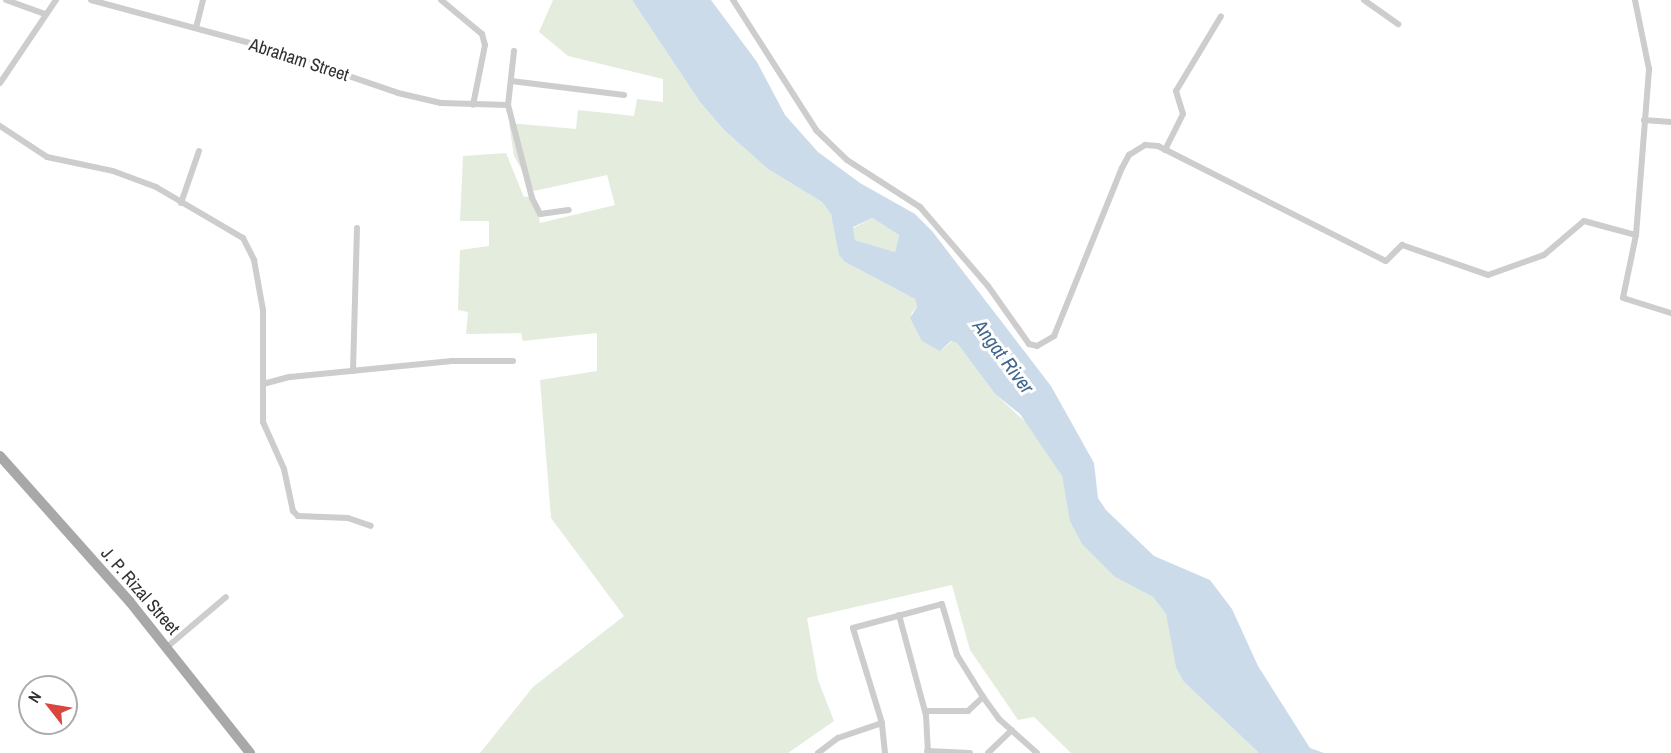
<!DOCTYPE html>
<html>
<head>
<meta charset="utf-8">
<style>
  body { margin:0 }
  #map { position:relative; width:1671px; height:753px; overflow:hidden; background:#fff; font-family:"Archivo Narrow",sans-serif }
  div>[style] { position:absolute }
  .green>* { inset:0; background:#e4ecde }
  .water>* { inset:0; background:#ccdbea }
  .street>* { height:6px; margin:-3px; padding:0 3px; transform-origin:3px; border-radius:3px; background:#cdcdcd }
  .primary>* { height:10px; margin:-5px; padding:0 5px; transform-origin:5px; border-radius:5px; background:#a8a8a8 }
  span { translate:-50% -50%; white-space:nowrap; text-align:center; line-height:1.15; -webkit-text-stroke:6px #fff; paint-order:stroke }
  .street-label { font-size:18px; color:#303030 }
  .water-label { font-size:20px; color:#42678d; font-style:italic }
  .north { position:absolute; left:18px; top:675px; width:60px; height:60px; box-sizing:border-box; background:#fff; border:2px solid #acacac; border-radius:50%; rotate:301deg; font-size:16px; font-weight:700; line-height:24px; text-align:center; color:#303030 }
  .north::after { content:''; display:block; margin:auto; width:21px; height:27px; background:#da453e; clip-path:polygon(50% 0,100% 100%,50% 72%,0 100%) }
</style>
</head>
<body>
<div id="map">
  <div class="green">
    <i style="clip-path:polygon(553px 0,632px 0,700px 102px,724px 130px,768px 169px,822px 202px,831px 214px,845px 262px,915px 299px,917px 307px,911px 314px,943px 349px,952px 341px,957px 343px,995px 394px,1030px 426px,1062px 476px,1068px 506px,1115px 577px,1153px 597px,1166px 614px,1184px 682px,1259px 753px,1071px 753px,1034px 717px,1018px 720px,970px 650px,952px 585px,807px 618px,818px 680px,834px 721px,788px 753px,480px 753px,533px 687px,624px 616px,551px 518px,540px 380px,597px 371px,597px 333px,523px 341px,521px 333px,466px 334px,468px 312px,458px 310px,460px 250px,489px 246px,489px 221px,460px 221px,463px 156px,506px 153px,524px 197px,535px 196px,540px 223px,615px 205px,607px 175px,534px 191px,514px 156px,509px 123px,576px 129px,578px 110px,634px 116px,637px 99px,663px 102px,663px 79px,568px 56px,539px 32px)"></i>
    <i style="clip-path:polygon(872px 218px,899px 235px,895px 252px,855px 240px,853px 228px)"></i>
  </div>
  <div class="water">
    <i style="clip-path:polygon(evenodd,632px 0,711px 0,757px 62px,785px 115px,818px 152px,860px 183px,915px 214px,932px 231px,1051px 386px,1094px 463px,1098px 498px,1106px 510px,1154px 556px,1210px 580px,1232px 609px,1258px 666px,1310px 748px,1324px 753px,1259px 753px,1184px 682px,1176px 667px,1166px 614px,1153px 597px,1115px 577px,1082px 544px,1070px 521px,1062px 476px,1020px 414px,995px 394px,957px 343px,951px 341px,940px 351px,922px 341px,910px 318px,917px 307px,915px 299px,845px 262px,839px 255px,831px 214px,822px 202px,768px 169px,724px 130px,700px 102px,632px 0,872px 218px,899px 235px,895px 252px,855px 240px,853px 227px,872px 218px)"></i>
  </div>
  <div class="street">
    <i style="left:6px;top:0;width:41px;rotate:19.7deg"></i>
    <i style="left:91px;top:0;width:173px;rotate:15.1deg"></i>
    <i style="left:258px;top:45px;width:148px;rotate:18.9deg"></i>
    <i style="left:398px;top:93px;width:44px;rotate:13.1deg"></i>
    <i style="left:441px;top:103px;width:67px;rotate:1.7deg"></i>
    <i style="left:441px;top:0;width:53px;rotate:39.7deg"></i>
    <i style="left:482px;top:34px;width:11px;rotate:75deg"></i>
    <i style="left:485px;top:45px;width:61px;rotate:101.3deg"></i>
    <i style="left:733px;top:0;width:154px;rotate:57.4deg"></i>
    <i style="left:816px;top:130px;width:43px;rotate:44.1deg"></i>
    <i style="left:847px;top:160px;width:87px;rotate:32.8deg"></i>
    <i style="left:920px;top:207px;width:104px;rotate:49.3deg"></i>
    <i style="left:988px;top:286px;width:71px;rotate:54.7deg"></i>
    <i style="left:1029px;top:344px;width:8px;rotate:14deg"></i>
    <i style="left:1037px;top:346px;width:20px;rotate:-30deg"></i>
    <i style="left:1054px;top:336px;width:181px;rotate:-68deg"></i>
    <i style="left:1122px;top:168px;width:15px;rotate:-62deg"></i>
    <i style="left:1129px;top:155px;width:19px;rotate:-32deg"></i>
    <i style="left:1145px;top:145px;width:13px;rotate:4deg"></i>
    <i style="left:1158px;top:146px;width:255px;rotate:26.8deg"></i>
    <i style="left:1386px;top:261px;width:23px;rotate:-45deg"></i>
    <i style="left:1402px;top:245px;width:91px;rotate:19.2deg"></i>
    <i style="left:1488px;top:275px;width:59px;rotate:-19.7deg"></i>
    <i style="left:1544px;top:255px;width:52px;rotate:-40.4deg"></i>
    <i style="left:1584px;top:221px;width:54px;rotate:15.1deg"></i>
    <i style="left:1636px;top:235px;width:167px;rotate:-85.5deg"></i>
    <i style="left:1649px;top:69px;width:70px;rotate:-101.5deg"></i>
    <i style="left:1364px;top:0;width:42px;rotate:35.2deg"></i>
    <i style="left:196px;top:28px;width:29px;rotate:-76deg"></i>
    <i style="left:514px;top:51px;width:54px;rotate:96.3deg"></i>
    <i style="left:508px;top:105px;width:96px;rotate:75.5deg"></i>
    <i style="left:532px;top:198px;width:18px;rotate:63deg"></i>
    <i style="left:540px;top:214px;width:29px;rotate:-8deg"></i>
    <i style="left:511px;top:81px;width:114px;rotate:7.1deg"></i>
    <i style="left:0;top:83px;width:100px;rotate:-56deg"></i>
    <i style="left:1644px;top:120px;width:27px;rotate:4deg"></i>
    <i style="left:0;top:126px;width:56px;rotate:33.4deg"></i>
    <i style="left:47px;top:157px;width:67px;rotate:12deg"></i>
    <i style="left:113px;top:171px;width:46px;rotate:20.4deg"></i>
    <i style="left:156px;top:187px;width:101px;rotate:30.4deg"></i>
    <i style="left:243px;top:238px;width:25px;rotate:63deg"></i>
    <i style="left:254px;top:260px;width:51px;rotate:79.8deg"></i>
    <i style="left:263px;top:310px;width:112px;rotate:90deg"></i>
    <i style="left:263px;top:422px;width:51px;rotate:65.9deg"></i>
    <i style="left:284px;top:469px;width:43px;rotate:77.9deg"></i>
    <i style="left:293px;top:511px;width:7px;rotate:45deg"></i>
    <i style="left:298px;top:516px;width:50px;rotate:2.3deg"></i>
    <i style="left:348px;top:518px;width:24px;rotate:19deg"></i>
    <i style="left:1165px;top:150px;width:40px;rotate:-63.4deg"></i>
    <i style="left:1183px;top:114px;width:24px;rotate:-107deg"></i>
    <i style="left:1176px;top:91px;width:87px;rotate:-59deg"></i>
    <i style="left:181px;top:203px;width:55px;rotate:-70.9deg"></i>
    <i style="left:1636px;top:235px;width:64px;rotate:101.7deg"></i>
    <i style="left:1623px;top:298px;width:50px;rotate:17.4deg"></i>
    <i style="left:353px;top:371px;width:143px;rotate:-88.4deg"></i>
    <i style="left:263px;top:384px;width:28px;rotate:-15deg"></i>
    <i style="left:290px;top:377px;width:163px;rotate:-5.6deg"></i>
    <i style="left:452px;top:361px;width:61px"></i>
    <i style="left:899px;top:615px;width:104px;rotate:74.9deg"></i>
    <i style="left:926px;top:715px;width:38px;rotate:87deg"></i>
    <i style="left:167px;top:647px;width:77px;rotate:-40.3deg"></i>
    <i style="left:925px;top:711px;width:43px"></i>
    <i style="left:968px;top:711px;width:21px;rotate:-43deg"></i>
    <i style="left:927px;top:751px;width:43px;rotate:2.7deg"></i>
    <i style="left:818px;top:753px;width:25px;rotate:-37deg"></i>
    <i style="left:838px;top:738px;width:46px;rotate:-18.8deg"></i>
    <i style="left:885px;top:753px;width:30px;rotate:-96deg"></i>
    <i style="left:882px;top:723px;width:99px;rotate:-107deg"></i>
    <i style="left:853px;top:628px;width:92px;rotate:-15.1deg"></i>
    <i style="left:942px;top:604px;width:53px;rotate:73.6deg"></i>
    <i style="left:957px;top:655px;width:49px;rotate:58.2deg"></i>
    <i style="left:983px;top:697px;width:27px;rotate:54deg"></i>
    <i style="left:999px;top:719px;width:51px;rotate:41.8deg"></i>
    <i style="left:988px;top:753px;width:33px;rotate:-44deg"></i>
  </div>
  <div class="primary">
    <i style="left:0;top:456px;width:195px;rotate:48.3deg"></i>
    <i style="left:130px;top:602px;width:193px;rotate:51.5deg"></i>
  </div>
  <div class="street-label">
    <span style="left:299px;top:60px;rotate:18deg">Abraham Street</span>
    <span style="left:140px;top:591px;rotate:49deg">J. P. Rizal Street</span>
  </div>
  <div class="water-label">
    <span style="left:1004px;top:356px;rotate:53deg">Angat River</span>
  </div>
  <div class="north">N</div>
</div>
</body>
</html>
